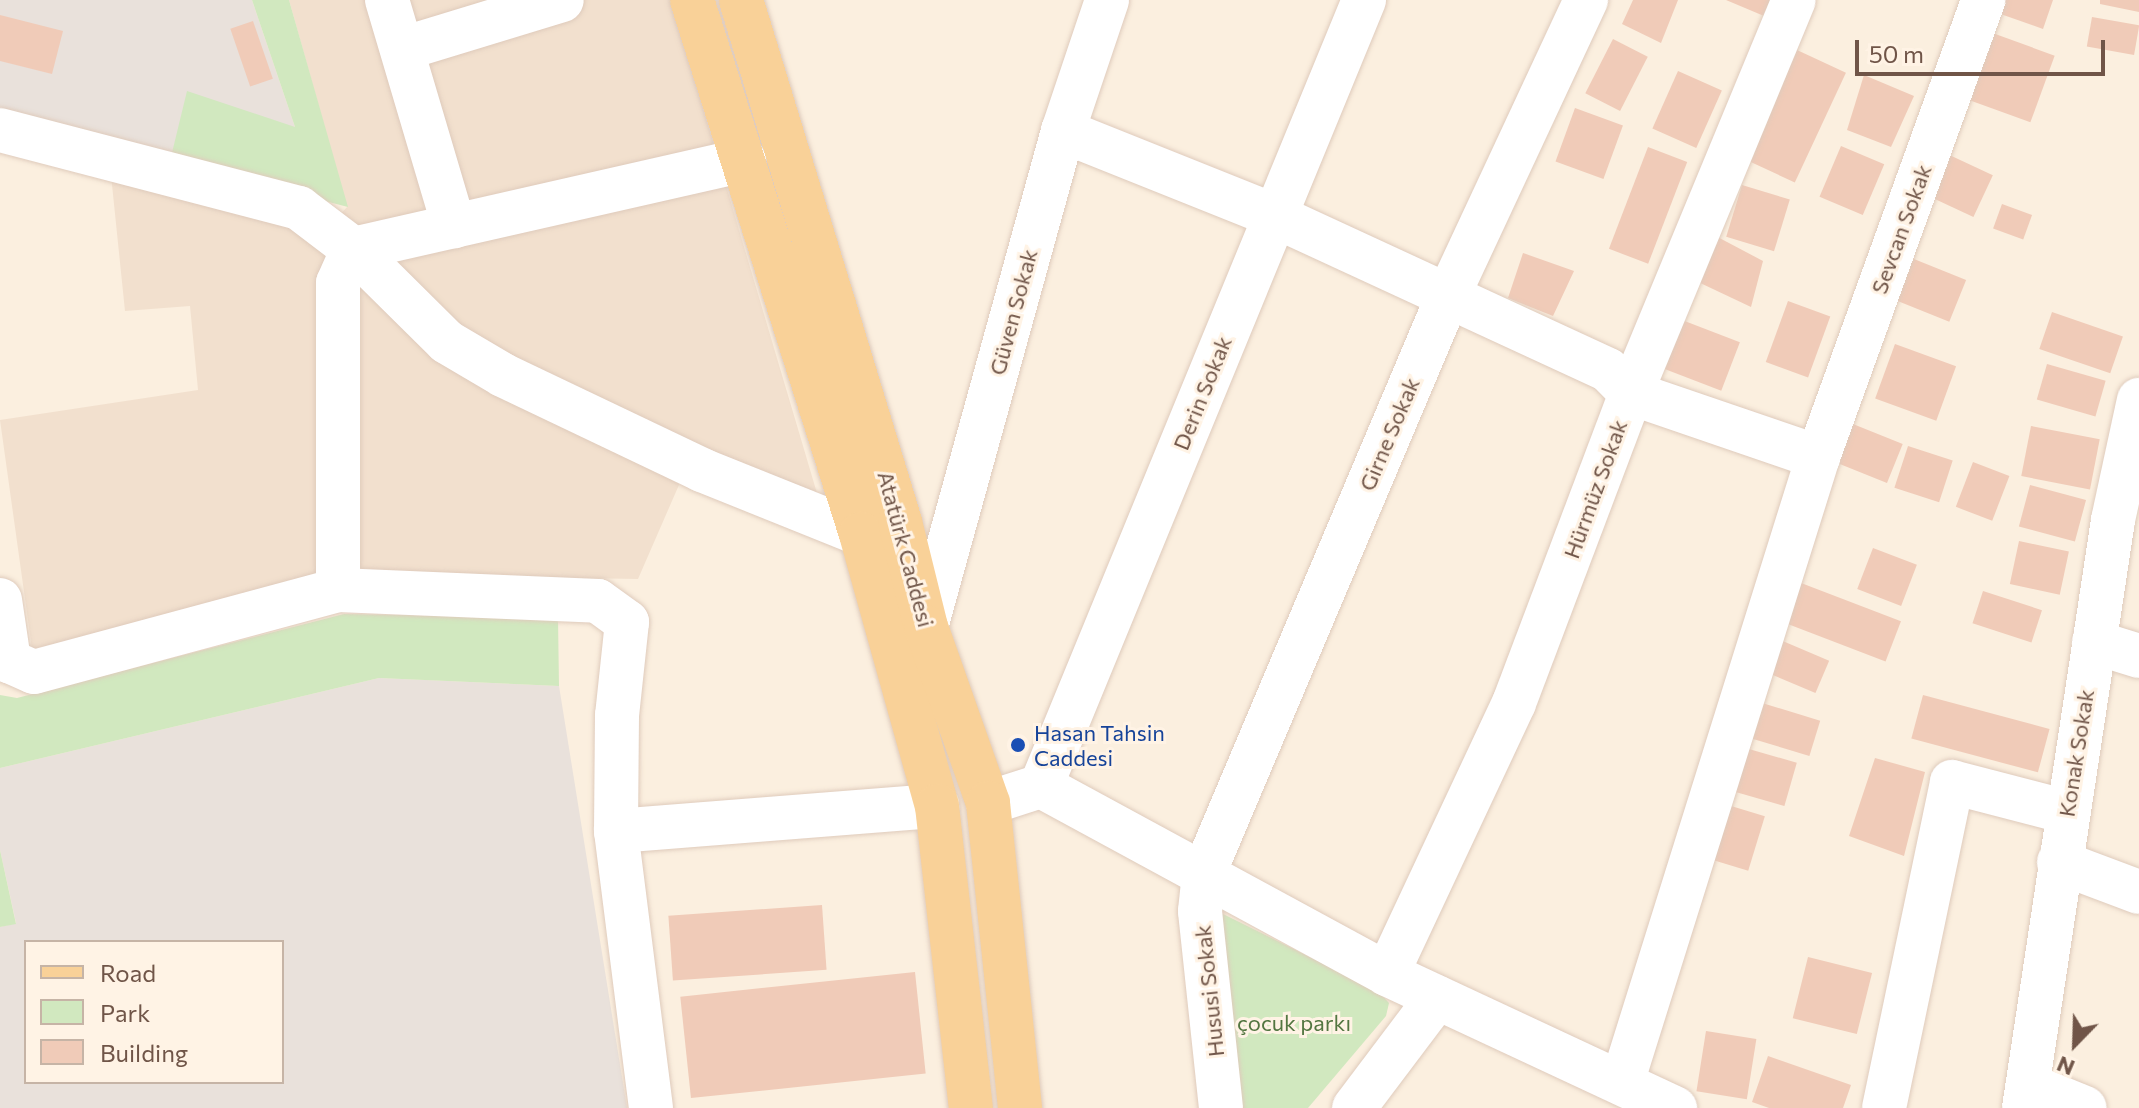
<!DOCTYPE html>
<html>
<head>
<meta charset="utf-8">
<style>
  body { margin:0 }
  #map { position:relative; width:2139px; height:1108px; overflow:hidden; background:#fbefdf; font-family:Commissioner,sans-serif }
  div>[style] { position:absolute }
  .residential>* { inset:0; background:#f2e0ce }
  .industrial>* { inset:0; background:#e9e1db }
  .green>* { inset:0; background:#d1e8bf }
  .building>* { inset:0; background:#f0cbb8; transform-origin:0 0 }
  .roads { filter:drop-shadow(0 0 2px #dfcbbc) drop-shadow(0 0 2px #dfcbbc) }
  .minor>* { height:44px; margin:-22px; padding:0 22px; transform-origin:22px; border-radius:22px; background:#fff }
  .major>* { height:44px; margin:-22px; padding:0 22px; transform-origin:22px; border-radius:22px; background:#f9d198 }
  .dots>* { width:22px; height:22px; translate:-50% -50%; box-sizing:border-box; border:4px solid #fff3e5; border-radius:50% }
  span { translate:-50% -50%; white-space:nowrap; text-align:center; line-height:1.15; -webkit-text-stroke:6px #fff3e5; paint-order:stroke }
  .street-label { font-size:22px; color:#705548 }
  .transit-label { font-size:22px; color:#164399 }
  .left { translate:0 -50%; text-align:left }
  .park-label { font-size:22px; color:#537641 }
  .legend { position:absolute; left:24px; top:940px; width:260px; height:144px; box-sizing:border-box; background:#fff3e5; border:2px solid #c6b4a6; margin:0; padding:10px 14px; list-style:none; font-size:24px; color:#705548 }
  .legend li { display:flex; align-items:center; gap:16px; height:40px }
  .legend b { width:40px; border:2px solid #c6b4a6 }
  .north { position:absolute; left:2035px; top:1004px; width:80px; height:80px; -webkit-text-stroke:6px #fff3e5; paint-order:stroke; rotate:203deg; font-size:22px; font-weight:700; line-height:32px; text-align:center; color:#705548 }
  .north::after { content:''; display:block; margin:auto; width:28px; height:36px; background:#705548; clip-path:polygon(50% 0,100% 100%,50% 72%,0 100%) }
  .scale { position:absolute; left:1855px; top:40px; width:250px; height:36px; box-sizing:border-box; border:4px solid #705548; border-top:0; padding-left:10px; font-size:24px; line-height:28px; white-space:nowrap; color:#705548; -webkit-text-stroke:6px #fff3e5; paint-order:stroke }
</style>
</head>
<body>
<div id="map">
  <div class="residential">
    <i style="clip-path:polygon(289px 0,671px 0,819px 500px,692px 455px,638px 579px,353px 574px,32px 649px,0 420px,198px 390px,190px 306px,125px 311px,111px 175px,295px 222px,318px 240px,347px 207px)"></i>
  </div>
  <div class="industrial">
    <i style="clip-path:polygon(0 0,252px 0,295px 127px,170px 161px,0 114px)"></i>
    <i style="clip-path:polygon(evenodd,379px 678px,559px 686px,627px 1108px,0 1108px,0 927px,16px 923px,0 850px,0 768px,379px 678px,26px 942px,282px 942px,282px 1082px,26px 1082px,26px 942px)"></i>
  </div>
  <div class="green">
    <i style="clip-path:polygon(252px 0,289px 0,348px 207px,170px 161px,187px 91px,295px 127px)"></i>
    <i style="clip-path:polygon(344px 614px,558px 618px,559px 686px,379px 678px,0 768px,0 695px,17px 698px)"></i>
    <i style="clip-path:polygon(0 850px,16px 924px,0 927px)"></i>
    <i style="clip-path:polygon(1213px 909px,1378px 991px,1389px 1003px,1386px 1016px,1308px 1108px,1240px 1108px)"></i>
  </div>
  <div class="building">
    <i style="clip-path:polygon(1633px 0,1678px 0,1661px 43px,1622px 24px)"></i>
    <i style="clip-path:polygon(1726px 0,1770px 0,1764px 16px)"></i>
    <i style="clip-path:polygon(1996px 0,2053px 0,2043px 29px,1992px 11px)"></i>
    <i style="clip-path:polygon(2100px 0,2139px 0,2139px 12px,2100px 4px)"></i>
    <i style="clip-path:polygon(0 15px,63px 31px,52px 74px,0 61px)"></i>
    <i style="left:2092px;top:17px;width:48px;height:30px;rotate:10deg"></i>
    <i style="left:253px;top:21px;width:61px;height:24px;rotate:71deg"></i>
    <i style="left:1987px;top:31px;width:72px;height:71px;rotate:20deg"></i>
    <i style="left:1613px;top:39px;width:39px;height:61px;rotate:27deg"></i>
    <i style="left:1797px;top:50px;width:54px;height:121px;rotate:25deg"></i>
    <i style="left:1678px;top:71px;width:48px;height:63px;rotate:24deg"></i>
    <i style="clip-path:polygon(1864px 75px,1914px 96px,1891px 147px,1847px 130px)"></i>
    <i style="left:1575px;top:108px;width:51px;height:57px;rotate:20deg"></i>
    <i style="left:1841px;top:146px;width:47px;height:55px;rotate:23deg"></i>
    <i style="left:1648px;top:147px;width:42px;height:109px;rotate:21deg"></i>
    <i style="left:1943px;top:152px;width:55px;height:46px;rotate:25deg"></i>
    <i style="left:1742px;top:185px;width:50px;height:54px;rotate:17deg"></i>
    <i style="left:2002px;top:204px;width:32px;height:26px;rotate:20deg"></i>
    <i style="clip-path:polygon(1710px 233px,1763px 261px,1751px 307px,1696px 281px)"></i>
    <i style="clip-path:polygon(1523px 253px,1574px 271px,1553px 316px,1508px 298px)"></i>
    <i style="left:1904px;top:255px;width:67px;height:45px;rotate:22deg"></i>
    <i style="left:1788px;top:301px;width:45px;height:65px;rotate:20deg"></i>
    <i style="left:2052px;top:312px;width:75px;height:39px;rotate:19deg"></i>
    <i style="left:1682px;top:320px;width:62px;height:52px;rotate:21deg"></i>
    <i style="left:1895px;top:344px;width:65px;height:58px;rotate:20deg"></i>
    <i style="left:2047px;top:364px;width:61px;height:37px;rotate:16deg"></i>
    <i style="left:1848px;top:422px;width:59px;height:42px;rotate:22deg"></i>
    <i style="left:2031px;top:426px;width:70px;height:51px;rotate:11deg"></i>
    <i style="left:1908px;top:446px;width:47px;height:44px;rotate:18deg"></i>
    <i style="left:1973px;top:462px;width:39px;height:48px;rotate:21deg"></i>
    <i style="left:2030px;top:485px;width:58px;height:43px;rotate:15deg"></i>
    <i style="left:2019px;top:541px;width:51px;height:44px;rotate:12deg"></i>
    <i style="left:1873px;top:548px;width:47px;height:44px;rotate:21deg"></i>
    <i style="left:1788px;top:578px;width:121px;height:43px;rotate:21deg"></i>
    <i style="left:1983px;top:591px;width:62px;height:34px;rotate:18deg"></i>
    <i style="left:1773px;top:637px;width:61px;height:35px;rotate:23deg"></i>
    <i style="left:1923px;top:695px;width:131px;height:45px;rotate:15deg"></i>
    <i style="left:1759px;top:702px;width:64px;height:37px;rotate:17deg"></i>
    <i style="left:1742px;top:747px;width:57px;height:45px;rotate:16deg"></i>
    <i style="clip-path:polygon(1875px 758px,1925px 772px,1904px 856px,1849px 836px)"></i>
    <i style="left:1718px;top:802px;width:49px;height:57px;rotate:17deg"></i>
    <i style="left:822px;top:905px;width:65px;height:154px;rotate:86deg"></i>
    <i style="left:1808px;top:957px;width:66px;height:63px;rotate:14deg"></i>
    <i style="left:915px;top:972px;width:102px;height:236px;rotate:84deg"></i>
    <i style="left:1706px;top:1031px;width:51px;height:61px;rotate:9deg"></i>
    <i style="clip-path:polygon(1768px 1056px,1851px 1085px,1843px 1108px,1769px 1108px,1752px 1102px)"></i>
  </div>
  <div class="roads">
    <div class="minor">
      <i style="left:387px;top:0;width:236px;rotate:73.5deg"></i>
      <i style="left:402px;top:49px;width:167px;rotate:-17deg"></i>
      <i style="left:0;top:130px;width:309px;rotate:14.6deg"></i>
      <i style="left:299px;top:208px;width:68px;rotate:37.2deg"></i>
      <i style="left:353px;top:249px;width:132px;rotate:44.7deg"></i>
      <i style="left:447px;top:342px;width:65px;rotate:30.5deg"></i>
      <i style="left:503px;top:375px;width:221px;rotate:25.5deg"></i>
      <i style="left:702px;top:470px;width:171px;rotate:21.9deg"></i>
      <i style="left:1063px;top:131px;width:228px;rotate:21.8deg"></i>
      <i style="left:1275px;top:216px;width:191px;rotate:24.8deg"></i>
      <i style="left:1448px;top:296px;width:176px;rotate:24.8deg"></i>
      <i style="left:1608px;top:370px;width:33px;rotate:45deg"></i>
      <i style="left:1631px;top:393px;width:198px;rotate:18.9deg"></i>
      <i style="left:1818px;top:457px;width:656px;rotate:107.39deg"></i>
      <i style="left:353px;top:249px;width:401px;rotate:-12.8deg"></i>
      <i style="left:1818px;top:457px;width:486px;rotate:-70.1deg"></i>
      <i style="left:338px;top:590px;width:307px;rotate:-90deg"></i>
      <i style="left:338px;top:283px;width:37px;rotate:-66deg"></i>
      <i style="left:0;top:600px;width:62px;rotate:81.6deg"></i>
      <i style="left:9px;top:661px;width:27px;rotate:24deg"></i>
      <i style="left:34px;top:672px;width:315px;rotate:-15.1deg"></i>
      <i style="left:338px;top:590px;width:260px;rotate:2.4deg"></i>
      <i style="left:598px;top:601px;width:36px;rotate:36deg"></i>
      <i style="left:627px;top:622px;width:94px;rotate:96.1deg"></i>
      <i style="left:617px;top:715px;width:116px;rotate:90.5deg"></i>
      <i style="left:616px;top:831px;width:279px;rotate:82.8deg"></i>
      <i style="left:926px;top:627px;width:515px;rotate:-74.56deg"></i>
      <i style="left:1063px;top:131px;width:138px;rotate:-71.4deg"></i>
      <i style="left:2094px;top:642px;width:47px;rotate:17.3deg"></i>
      <i style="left:1041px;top:786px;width:850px;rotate:-67.66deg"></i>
      <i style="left:988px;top:803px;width:56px;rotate:-17.8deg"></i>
      <i style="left:1041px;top:786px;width:394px;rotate:28.5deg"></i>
      <i style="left:1387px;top:974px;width:318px;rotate:25deg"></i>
      <i style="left:616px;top:831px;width:322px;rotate:-4.5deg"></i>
      <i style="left:2059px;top:862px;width:85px;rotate:20.6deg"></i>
      <i style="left:1387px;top:974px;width:299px;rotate:-64.9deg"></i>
      <i style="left:1514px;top:703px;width:331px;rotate:-69.3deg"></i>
      <i style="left:1631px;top:393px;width:425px;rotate:-67.5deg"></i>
      <i style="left:2028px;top:1085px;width:61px;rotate:22deg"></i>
      <i style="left:1221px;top:1108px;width:198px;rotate:-96.1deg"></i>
      <i style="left:1200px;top:911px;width:38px;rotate:-84deg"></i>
      <i style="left:1204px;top:873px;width:626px;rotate:-67.08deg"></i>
      <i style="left:1448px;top:296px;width:327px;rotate:-65deg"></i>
      <i style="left:1354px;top:1108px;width:138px;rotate:-53deg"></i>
      <i style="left:1884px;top:1108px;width:333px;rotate:-78.2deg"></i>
      <i style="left:1952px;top:782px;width:119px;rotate:14.6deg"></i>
      <i style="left:2024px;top:1108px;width:595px;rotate:-81.39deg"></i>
      <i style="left:2113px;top:520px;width:123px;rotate:-77.8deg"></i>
    </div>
    <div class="major">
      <i style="left:692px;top:0;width:560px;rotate:72.44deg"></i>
      <i style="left:861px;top:534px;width:282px;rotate:74.4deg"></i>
      <i style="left:937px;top:806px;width:304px;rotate:83.6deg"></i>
      <i style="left:741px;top:0;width:546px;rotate:73.06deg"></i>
      <i style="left:900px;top:522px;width:108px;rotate:76.1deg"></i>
      <i style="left:926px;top:627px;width:187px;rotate:70.6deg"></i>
      <i style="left:988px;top:803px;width:307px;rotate:84deg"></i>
    </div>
  </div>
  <div class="dots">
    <i style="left:1018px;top:745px;background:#1a4fb4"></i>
  </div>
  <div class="street-label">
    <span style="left:1901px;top:229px;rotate:-70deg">Sevcan Sokak</span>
    <span style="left:1013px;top:312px;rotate:-75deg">Güven Sokak</span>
    <span style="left:1202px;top:393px;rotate:-68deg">Derin Sokak</span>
    <span style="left:1389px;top:434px;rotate:-67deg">Girne Sokak</span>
    <span style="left:1595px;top:489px;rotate:-70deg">Hürmüz Sokak</span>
    <span style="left:906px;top:549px;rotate:75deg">Atatürk Caddesi</span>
    <span style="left:2076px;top:753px;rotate:-81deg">Konak Sokak</span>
    <span style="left:1209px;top:991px;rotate:-96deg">Hususi Sokak</span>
  </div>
  <div class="transit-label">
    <span class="left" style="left:1034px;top:745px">Hasan Tahsin<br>Caddesi</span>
  </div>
  <div class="park-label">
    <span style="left:1294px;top:1023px">çocuk parkı</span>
  </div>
  <ul class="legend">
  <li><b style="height:10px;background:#f9d198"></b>Road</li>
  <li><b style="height:22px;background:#d1e8bf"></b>Park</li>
  <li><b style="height:22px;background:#f0cbb8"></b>Building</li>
  </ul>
  <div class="north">N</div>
  <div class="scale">50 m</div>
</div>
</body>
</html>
